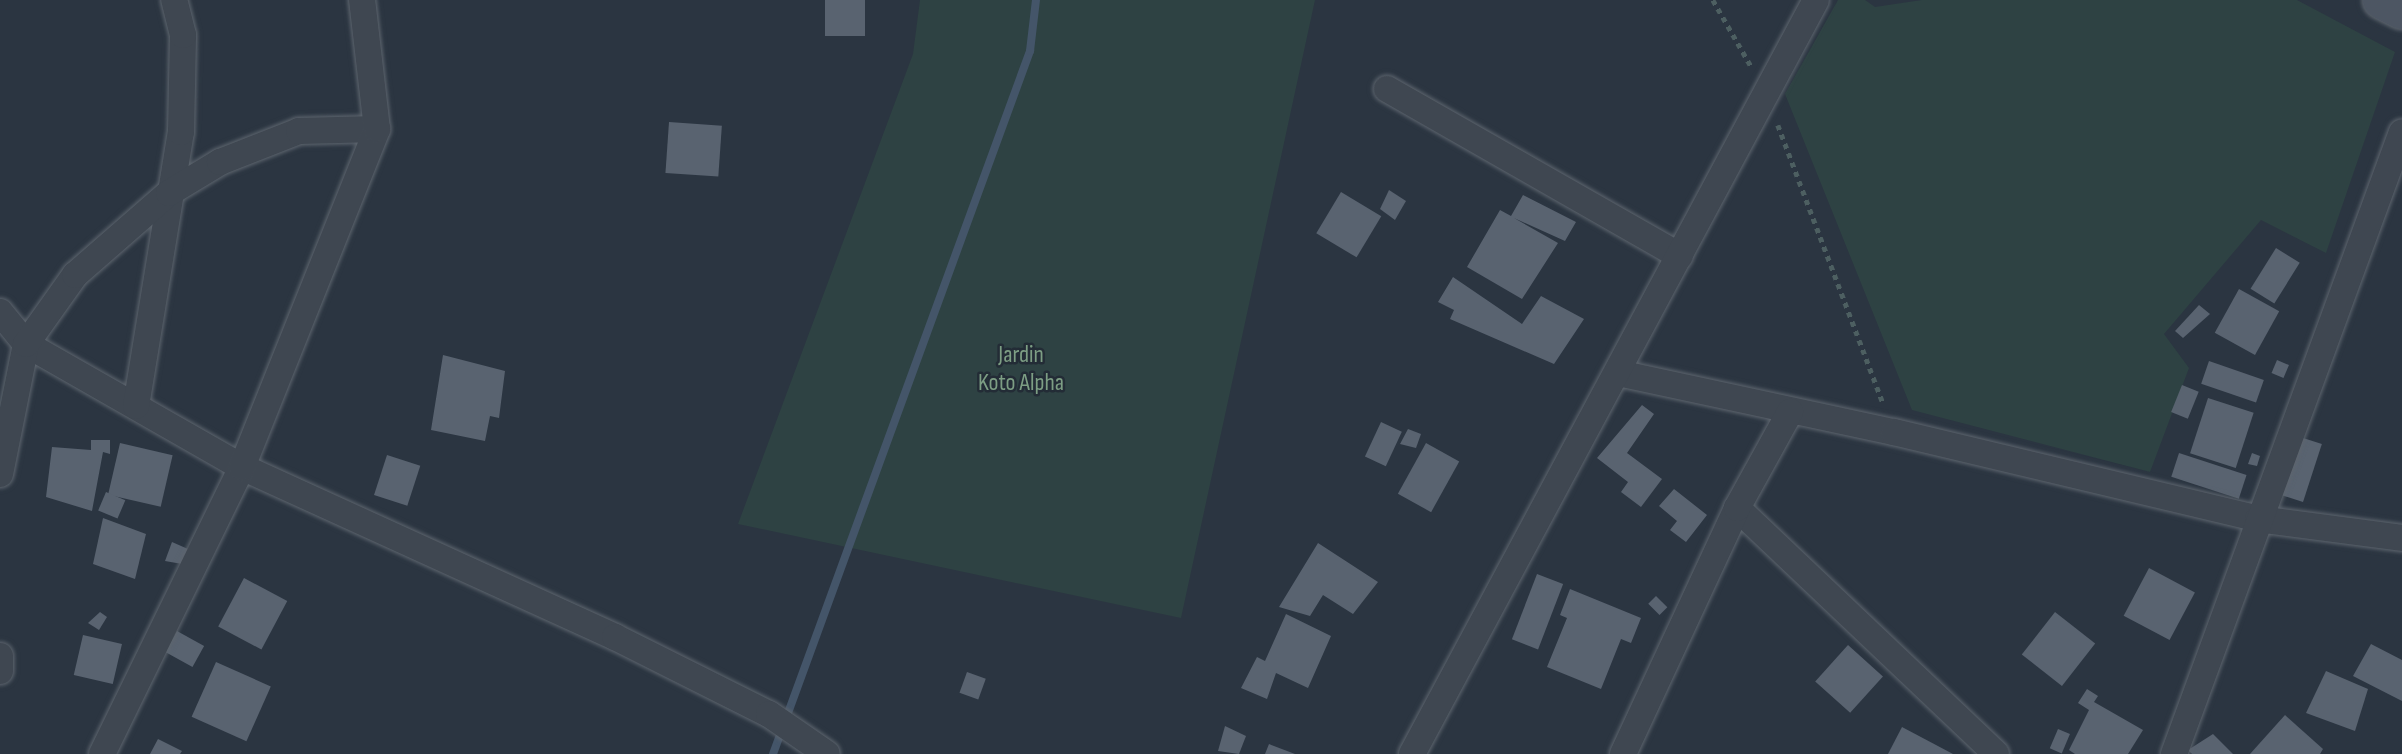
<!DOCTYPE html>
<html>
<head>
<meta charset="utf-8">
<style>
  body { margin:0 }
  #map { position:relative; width:2402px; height:754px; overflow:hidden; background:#2b3541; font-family:"Sofia Sans Condensed",sans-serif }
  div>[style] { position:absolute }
  .green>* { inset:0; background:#2e4243 }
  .stream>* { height:8px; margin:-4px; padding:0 4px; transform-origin:4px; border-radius:4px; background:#445569 }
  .building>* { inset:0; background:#596370; transform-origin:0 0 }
  .path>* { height:4.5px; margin-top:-2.25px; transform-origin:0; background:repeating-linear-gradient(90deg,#4d5f61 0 5px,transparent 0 10px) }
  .roads { filter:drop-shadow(0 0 2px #5d656e) drop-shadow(0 0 2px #5d656e) }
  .street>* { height:26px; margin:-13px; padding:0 13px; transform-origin:13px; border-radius:13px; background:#3f4751 }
  .secondary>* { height:38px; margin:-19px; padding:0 19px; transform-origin:19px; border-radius:19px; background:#4d5663 }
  span { translate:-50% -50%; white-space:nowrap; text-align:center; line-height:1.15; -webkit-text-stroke:5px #232c36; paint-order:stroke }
  .park-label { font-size:24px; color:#7d9e84 }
</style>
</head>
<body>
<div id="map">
  <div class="green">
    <i style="clip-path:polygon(920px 0,1315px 0,1181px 618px,738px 524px,913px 54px)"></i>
    <i style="clip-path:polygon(1838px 0,1865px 0,1875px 7px,1922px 0,2297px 0,2395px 52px,2326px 253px,2261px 220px,2164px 334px,2189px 368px,2150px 472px,1912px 410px,1785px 94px)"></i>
  </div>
  <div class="stream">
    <i style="left:773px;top:754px;width:749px;rotate:-69.92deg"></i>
    <i style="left:1030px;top:51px;width:51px;rotate:-83.3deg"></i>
  </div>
  <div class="building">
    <i style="left:825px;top:0;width:40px;height:36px"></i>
    <i style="left:669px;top:122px;width:53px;height:51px;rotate:4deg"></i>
    <i style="clip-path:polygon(1389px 190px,1406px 201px,1395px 220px,1380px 209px)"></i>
    <i style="left:1341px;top:192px;width:47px;height:48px;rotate:31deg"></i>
    <i style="clip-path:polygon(1523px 195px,1576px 222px,1565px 241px,1514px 218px,1558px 243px,1522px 299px,1467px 267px,1500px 210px,1511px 216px)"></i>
    <i style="left:2276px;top:248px;width:28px;height:48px;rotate:32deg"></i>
    <i style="clip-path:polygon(1453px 277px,1522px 324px,1541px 296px,1584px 319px,1554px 364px,1450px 319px,1454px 310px,1438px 302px)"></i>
    <i style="left:2239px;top:289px;width:46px;height:50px;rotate:29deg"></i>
    <i style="clip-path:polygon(2199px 305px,2210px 314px,2183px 338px,2175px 331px)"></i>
    <i style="clip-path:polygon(443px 355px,505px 371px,499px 418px,490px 416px,485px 441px,431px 430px)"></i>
    <i style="left:2277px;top:360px;width:13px;height:14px;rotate:23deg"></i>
    <i style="left:2209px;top:361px;width:58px;height:24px;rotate:19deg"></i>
    <i style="left:2182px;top:385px;width:18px;height:29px;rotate:22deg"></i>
    <i style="left:2208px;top:398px;width:48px;height:58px;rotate:18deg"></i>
    <i style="clip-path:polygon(1642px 405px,1654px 414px,1627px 453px,1662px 479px,1641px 507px,1621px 492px,1628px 482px,1597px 458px)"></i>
    <i style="left:1381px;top:422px;width:23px;height:38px;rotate:25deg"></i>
    <i style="clip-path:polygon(1408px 429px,1421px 434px,1416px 448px,1400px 444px)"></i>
    <i style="left:2300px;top:437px;width:23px;height:61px;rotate:18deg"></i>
    <i style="clip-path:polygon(91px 440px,110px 440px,110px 454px,103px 452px,92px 511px,46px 497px,52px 447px,91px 450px)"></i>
    <i style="left:120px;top:443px;width:54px;height:53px;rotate:13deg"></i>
    <i style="left:1426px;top:443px;width:38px;height:58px;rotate:29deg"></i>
    <i style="left:2179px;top:453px;width:71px;height:25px;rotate:18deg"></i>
    <i style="clip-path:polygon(2252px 453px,2260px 456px,2257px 466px,2248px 464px)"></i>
    <i style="left:387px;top:455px;width:35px;height:42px;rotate:18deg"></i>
    <i style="clip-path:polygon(1674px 489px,1707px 515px,1686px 542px,1670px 530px,1677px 521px,1659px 506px)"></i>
    <i style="left:106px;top:492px;width:21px;height:20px;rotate:23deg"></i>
    <i style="clip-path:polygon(103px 518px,146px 534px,135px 579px,93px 564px)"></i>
    <i style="clip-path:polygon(172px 542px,188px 549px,182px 564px,165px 561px)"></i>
    <i style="clip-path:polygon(1318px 543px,1378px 582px,1353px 614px,1323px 595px,1310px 616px,1279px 607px)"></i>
    <i style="left:2149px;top:568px;width:52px;height:54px;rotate:28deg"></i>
    <i style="left:1537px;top:574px;width:28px;height:70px;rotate:21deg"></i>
    <i style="left:244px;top:578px;width:49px;height:55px;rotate:28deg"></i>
    <i style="clip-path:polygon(1570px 589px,1641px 618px,1631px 643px,1621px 639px,1601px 689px,1547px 667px,1567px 618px,1560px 615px)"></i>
    <i style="left:1656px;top:596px;width:16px;height:11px;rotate:45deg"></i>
    <i style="clip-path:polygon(100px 612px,107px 617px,99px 630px,88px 623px)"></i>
    <i style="left:2055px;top:612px;width:51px;height:54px;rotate:38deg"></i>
    <i style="clip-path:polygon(1286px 614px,1331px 636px,1308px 688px,1276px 673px,1267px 699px,1241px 688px,1257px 657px,1265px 661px)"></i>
    <i style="left:177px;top:631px;width:31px;height:24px;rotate:29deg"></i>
    <i style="left:83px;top:635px;width:40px;height:41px;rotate:13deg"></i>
    <i style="clip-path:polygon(2371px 644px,2402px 660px,2402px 701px,2353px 676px)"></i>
    <i style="left:1848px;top:645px;width:47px;height:49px;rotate:42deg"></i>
    <i style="left:216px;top:662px;width:60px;height:60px;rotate:24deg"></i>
    <i style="clip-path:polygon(2326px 671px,2368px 689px,2355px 731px,2306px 713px)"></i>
    <i style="left:967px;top:672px;width:20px;height:22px;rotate:20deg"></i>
    <i style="clip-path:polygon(2087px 689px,2098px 696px,2094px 702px,2143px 730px,2128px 754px,2075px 754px,2069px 750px,2089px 710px,2078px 703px)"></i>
    <i style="clip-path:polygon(2285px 715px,2323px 749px,2320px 754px,2250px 754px)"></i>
    <i style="clip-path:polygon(1225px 726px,1246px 736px,1239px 754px,1218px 751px)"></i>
    <i style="clip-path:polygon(1902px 727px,1953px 754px,1888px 754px)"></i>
    <i style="left:2058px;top:729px;width:13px;height:21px;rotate:23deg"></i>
    <i style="clip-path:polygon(2213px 734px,2233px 754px,2192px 754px,2188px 750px)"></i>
    <i style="clip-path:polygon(158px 739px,182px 751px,180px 754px,150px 754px)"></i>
    <i style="clip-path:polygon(1269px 744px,1295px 754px,1265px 754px)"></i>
  </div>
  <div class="path">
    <i style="left:1713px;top:0;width:76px;rotate:60.1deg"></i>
    <i style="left:1778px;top:125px;width:299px;rotate:69.3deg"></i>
  </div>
  <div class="roads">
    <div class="street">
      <i style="left:1387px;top:89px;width:337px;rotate:29.7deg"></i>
      <i style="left:0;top:312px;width:41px;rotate:50.9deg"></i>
      <i style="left:26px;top:344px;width:249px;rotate:29.7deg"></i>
      <i style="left:242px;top:467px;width:410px;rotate:24.5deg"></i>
      <i style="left:615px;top:637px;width:172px;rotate:26.6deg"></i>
      <i style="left:769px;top:714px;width:70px;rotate:34.6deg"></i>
      <i style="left:1618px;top:373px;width:282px;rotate:12.1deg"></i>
      <i style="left:1894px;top:432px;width:374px;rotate:13.4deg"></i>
      <i style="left:2258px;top:519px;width:145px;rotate:7.5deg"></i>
      <i style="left:136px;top:406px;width:278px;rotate:-80.7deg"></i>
      <i style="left:181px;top:132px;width:97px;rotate:-88.8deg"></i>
      <i style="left:183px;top:35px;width:36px;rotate:-104deg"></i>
      <i style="left:0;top:474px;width:133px;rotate:-78.7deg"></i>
      <i style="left:26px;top:344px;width:85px;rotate:-54.6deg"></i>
      <i style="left:75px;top:275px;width:125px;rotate:-41.1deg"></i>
      <i style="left:169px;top:193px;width:60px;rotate:-31.3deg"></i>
      <i style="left:220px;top:162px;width:85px;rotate:-21.4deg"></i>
      <i style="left:299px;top:131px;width:78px;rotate:-1.5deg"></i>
      <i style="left:1737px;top:508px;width:357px;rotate:43.5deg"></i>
      <i style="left:0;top:656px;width:15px;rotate:90deg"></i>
      <i style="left:102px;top:754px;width:319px;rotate:-64deg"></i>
      <i style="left:242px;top:467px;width:364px;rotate:-68.2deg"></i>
      <i style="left:377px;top:129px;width:130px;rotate:-96.6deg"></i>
      <i style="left:1412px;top:754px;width:855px;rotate:-61.82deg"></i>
      <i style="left:1623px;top:754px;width:271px;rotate:-65.1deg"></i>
      <i style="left:1737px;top:508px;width:110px;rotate:-61.1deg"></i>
      <i style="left:2174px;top:754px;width:662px;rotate:-69.87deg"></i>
    </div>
    <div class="secondary">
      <i style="left:2382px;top:0;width:22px;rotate:27deg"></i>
    </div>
  </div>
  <div class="park-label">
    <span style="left:1021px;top:369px">Jardin<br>Koto Alpha</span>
  </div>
</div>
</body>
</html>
